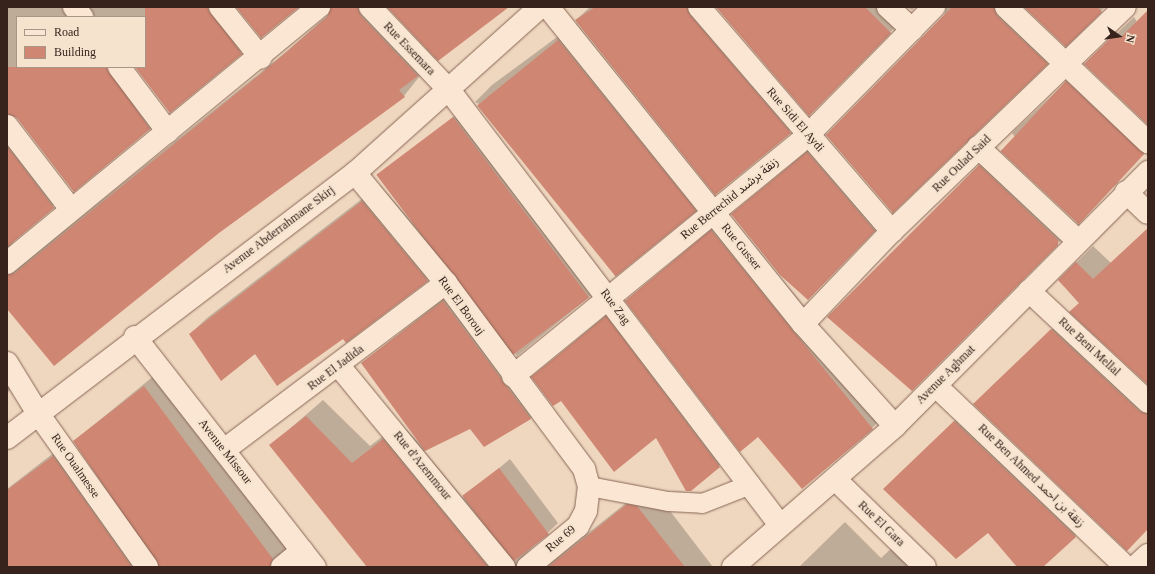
<!DOCTYPE html>
<html>
<head>
<meta charset="utf-8">
<style>
  body { margin:0 }
  #map { position:relative; width:1155px; height:574px; overflow:hidden; background:#efd7bf; font-family:"Times New Roman","Noto Sans Arabic",serif }
  div>[style] { position:absolute }
  .shadow>* { inset:0; background:#0003 }
  .building>* { inset:0; background:#cf8673; transform-origin:0 0 }
  .roads { filter:drop-shadow(0 0 1px #886757) drop-shadow(0 0 1px #886757) }
  .service>* { height:19px; margin:-9.5px; padding:0 9.5px; transform-origin:9.5px; border-radius:9.5px; background:#fae6d2 }
  .minor>* { height:22px; margin:-11px; padding:0 11px; transform-origin:11px; border-radius:11px; background:#fae6d2 }
  .tertiary>* { height:22px; margin:-11px; padding:0 11px; transform-origin:11px; border-radius:11px; background:#fae6d2 }
  span { translate:-50% -50%; white-space:nowrap; text-align:center; line-height:1.15; -webkit-text-stroke:4px #f6e3ce; paint-order:stroke }
  .street-label { font-size:12px; color:#37231c }
  .frame { position:absolute; inset:0; border:8px solid #37231c; pointer-events:none }
  .legend { position:absolute; left:16px; top:16px; width:130px; height:52px; box-sizing:border-box; background:#f6e3ce; border:1px solid #aa9687; margin:0; padding:5px 7px; list-style:none; font-size:12px; color:#37231c }
  .legend li { display:flex; align-items:center; gap:8px; height:20px }
  .legend b { width:20px; border:1px solid #aa9687 }
  .north { position:absolute; left:1099px; top:16px; width:40px; height:40px; -webkit-text-stroke:3px #f6e3ce; paint-order:stroke; rotate:103deg; font-size:11px; font-weight:700; line-height:16px; text-align:center; color:#37231c }
  .north::after { content:''; display:block; margin:auto; width:14px; height:18px; background:#37231c; clip-path:polygon(50% 0,100% 100%,50% 72%,0 100%) }
</style>
</head>
<body>
<div id="map">
  <div class="shadow">
    <i style="clip-path:polygon(7px 7px,234px 7px,258px 37px,170px 112px,136px 67px,145px 67px,145px 17px,17px 17px,17px 67px,133px 67px,166px 112px,150px 129px,12px 115px,70px 191px,14px 240px,11px 247px,20px 259px,33px 256px,287px 51px,329px 14px,332px 7px,385px 7px,434px 58px,404px 96px,7px 307px)"></i>
    <i style="clip-path:polygon(590px 7px,713px 7px,807px 116px,715px 193px,576px 20px)"></i>
    <i style="clip-path:polygon(717px 7px,905px 7px,910px 12px,809px 114px)"></i>
    <i style="clip-path:polygon(907px 7px,916px 7px,912px 10px)"></i>
    <i style="clip-path:polygon(946px 7px,1022px 7px,1063px 47px,1047px 63px,944px 16px)"></i>
    <i style="clip-path:polygon(1026px 7px,1105px 7px,1066px 45px)"></i>
    <i style="clip-path:polygon(1148px 11px,1148px 125px,1085px 64px,1134px 17px,1137px 22px)"></i>
    <i style="clip-path:polygon(576px 23px,712px 193px,695px 210px,475px 102px,492px 85px)"></i>
    <i style="clip-path:polygon(1081px 68px,1148px 149px,1076px 221px,1012px 133px)"></i>
    <i style="clip-path:polygon(471px 101px,607px 279px,590px 296px,517px 356px,445px 262px,427px 280px,346px 341px,343px 337px,255px 353px,190px 334px,207px 318px,380px 185px,436px 250px,382px 180px)"></i>
    <i style="clip-path:polygon(822px 138px,889px 216px,822px 285px,732px 214px)"></i>
    <i style="clip-path:polygon(996px 149px,1075px 223px,1074px 227px,912px 390px,829px 317px)"></i>
    <i style="clip-path:polygon(729px 214px,889px 411px,872px 428px,758px 436px,626px 301px)"></i>
    <i style="clip-path:polygon(1148px 228px,1148px 384px,1059px 280px,1093px 246px,1111px 263px)"></i>
    <i style="clip-path:polygon(458px 287px,545px 404px,531px 418px,484px 446px,470px 428px,424px 451px,463px 498px,510px 459px,558px 523px,517px 562px,554px 560px,645px 488px,654px 490px,713px 567px,368px 567px,271px 445px,323px 400px,370px 446px,400px 423px,425px 449px,362px 363px)"></i>
    <i style="clip-path:polygon(620px 303px,734px 453px,690px 490px,656px 437px,561px 400px,533px 377px)"></i>
    <i style="clip-path:polygon(1069px 313px,1148px 387px,1148px 528px,991px 387px)"></i>
    <i style="clip-path:polygon(7px 370px,16px 383px,7px 393px)"></i>
    <i style="clip-path:polygon(161px 370px,307px 567px,7px 567px,7px 489px,69px 441px,153px 558px,74px 441px)"></i>
    <i style="clip-path:polygon(969px 407px,1090px 522px,1041px 567px,1018px 567px,988px 532px,899px 474px)"></i>
    <i style="clip-path:polygon(845px 522px,881px 558px,894px 546px,915px 567px,799px 567px)"></i>
  </div>
  <div class="building">
    <i style="clip-path:polygon(145px 7px,208px 7px,242px 54px,170px 113px,135px 67px,145px 67px)"></i>
    <i style="clip-path:polygon(236px 7px,299px 7px,261px 38px)"></i>
    <i style="clip-path:polygon(331px 7px,358px 7px,361px 16px,418px 76px,399px 90px,405px 97px,219px 233px,54px 366px,7px 309px,7px 275px,15px 273px,269px 67px,327px 17px)"></i>
    <i style="clip-path:polygon(387px 7px,509px 7px,438px 61px)"></i>
    <i style="clip-path:polygon(595px 7px,687px 7px,690px 15px,791px 133px,715px 195px,575px 20px)"></i>
    <i style="clip-path:polygon(716px 7px,865px 7px,891px 33px,809px 116px)"></i>
    <i style="clip-path:polygon(952px 7px,994px 7px,997px 16px,1048px 64px,893px 213px,826px 135px)"></i>
    <i style="clip-path:polygon(1024px 7px,1098px 7px,1102px 12px,1066px 47px)"></i>
    <i style="clip-path:polygon(1148px 10px,1148px 125px,1084px 64px,1116px 33px,1120px 38px)"></i>
    <i style="left:558px;top:40px;width:220px;height:104px;rotate:51deg"></i>
    <i style="clip-path:polygon(7px 67px,107px 67px,150px 129px,74px 192px,17px 118px,7px 114px)"></i>
    <i style="left:1066px;top:81px;width:107px;height:96px;rotate:43deg"></i>
    <i style="left:453px;top:117px;width:226px;height:96px;rotate:53deg"></i>
    <i style="clip-path:polygon(7px 146px,54px 208px,7px 247px)"></i>
    <i style="clip-path:polygon(807px 152px,875px 231px,808px 300px,780px 275px,731px 214px)"></i>
    <i style="clip-path:polygon(979px 165px,1058px 240px,1058px 245px,912px 391px,827px 317px)"></i>
    <i style="clip-path:polygon(362px 201px,428px 281px,346px 343px,343px 339px,277px 386px,255px 354px,221px 381px,189px 334px)"></i>
    <i style="clip-path:polygon(1148px 228px,1148px 385px,1069px 312px,1079px 303px,1058px 280px,1076px 262px,1093px 279px)"></i>
    <i style="clip-path:polygon(711px 230px,873px 429px,802px 489px,758px 437px,740px 452px,625px 301px)"></i>
    <i style="clip-path:polygon(443px 301px,531px 419px,484px 447px,470px 429px,425px 451px,361px 363px)"></i>
    <i style="clip-path:polygon(606px 316px,720px 467px,691px 491px,686px 491px,656px 438px,614px 472px,561px 401px,553px 406px,531px 377px)"></i>
    <i style="clip-path:polygon(1051px 329px,1139px 411px,1148px 414px,1148px 529px,1127px 551px,973px 404px)"></i>
    <i style="clip-path:polygon(144px 386px,273px 559px,270px 567px,159px 567px,73px 441px)"></i>
    <i style="clip-path:polygon(306px 416px,352px 463px,383px 439px,488px 567px,367px 567px,269px 445px)"></i>
    <i style="clip-path:polygon(954px 421px,1076px 537px,1043px 567px,1017px 567px,988px 533px,956px 559px,883px 489px)"></i>
    <i style="clip-path:polygon(53px 456px,132px 567px,7px 567px,7px 490px)"></i>
    <i style="left:499px;top:468px;width:83px;height:46px;rotate:53deg"></i>
    <i style="clip-path:polygon(627px 504px,637px 506px,685px 567px,548px 567px)"></i>
  </div>
  <div class="roads">
    <div class="service">
      <i style="left:589px;top:486px;width:80px;rotate:10.8deg"></i>
      <i style="left:668px;top:501px;width:34px;rotate:3deg"></i>
      <i style="left:702px;top:503px;width:52px;rotate:-21.6deg"></i>
    </div>
    <div class="minor">
      <i style="left:74px;top:7px;width:13px;rotate:51deg"></i>
      <i style="left:220px;top:7px;width:65px;rotate:51.2deg"></i>
      <i style="left:370px;top:7px;width:115px;rotate:46.4deg"></i>
      <i style="left:449px;top:90px;width:547px;rotate:52.73deg"></i>
      <i style="left:548px;top:7px;width:407px;rotate:51.2deg"></i>
      <i style="left:803px;top:324px;width:137px;rotate:48deg"></i>
      <i style="left:699px;top:7px;width:296px;rotate:49.3deg"></i>
      <i style="left:888px;top:7px;width:33px;rotate:43deg"></i>
      <i style="left:1006px;top:7px;width:196px;rotate:43.6deg"></i>
      <i style="left:119px;top:67px;width:81px;rotate:53deg"></i>
      <i style="left:7px;top:126px;width:105px;rotate:52.4deg"></i>
      <i style="left:978px;top:147px;width:137px;rotate:43.2deg"></i>
      <i style="left:355px;top:173px;width:143px;rotate:50.4deg"></i>
      <i style="left:446px;top:283px;width:232px;rotate:53.4deg"></i>
      <i style="left:584px;top:469px;width:18px;rotate:74deg"></i>
      <i style="left:589px;top:486px;width:25px;rotate:97deg"></i>
      <i style="left:586px;top:511px;width:17px;rotate:118deg"></i>
      <i style="left:578px;top:526px;width:65px;rotate:140.6deg"></i>
      <i style="left:1126px;top:192px;width:30px;rotate:44deg"></i>
      <i style="left:7px;top:263px;width:404px;rotate:-39.4deg"></i>
      <i style="left:1029px;top:291px;width:163px;rotate:43deg"></i>
      <i style="left:803px;top:324px;width:129px;rotate:-46.3deg"></i>
      <i style="left:892px;top:231px;width:323px;rotate:-43.9deg"></i>
      <i style="left:135px;top:337px;width:292px;rotate:52deg"></i>
      <i style="left:7px;top:363px;width:57px;rotate:58.5deg"></i>
      <i style="left:37px;top:412px;width:190px;rotate:54.6deg"></i>
      <i style="left:339px;top:366px;width:260px;rotate:50.6deg"></i>
      <i style="left:513px;top:376px;width:381px;rotate:-39.2deg"></i>
      <i style="left:808px;top:135px;width:180px;rotate:-45.5deg"></i>
      <i style="left:936px;top:386px;width:262px;rotate:43.6deg"></i>
      <i style="left:224px;top:450px;width:278px;rotate:-37deg"></i>
      <i style="left:836px;top:480px;width:124px;rotate:44.3deg"></i>
      <i style="left:282px;top:567px;width:26px;rotate:-39deg"></i>
      <i style="left:733px;top:567px;width:215px;rotate:-41deg"></i>
      <i style="left:895px;top:426px;width:359px;rotate:-45.1deg"></i>
      <i style="left:1135px;top:567px;width:18px;rotate:-43deg"></i>
    </div>
    <div class="tertiary">
      <i style="left:7px;top:438px;width:437px;rotate:-37.3deg"></i>
      <i style="left:355px;top:173px;width:249px;rotate:-41.9deg"></i>
    </div>
  </div>
  <div class="street-label">
    <span style="left:409px;top:49px;rotate:46deg">Rue Essemara</span>
    <span style="left:795px;top:120px;rotate:49deg">Rue Sidi El Aydi</span>
    <span style="left:962px;top:164px;rotate:-44deg">Rue Oulad Said</span>
    <span style="left:730px;top:199px;rotate:-39deg">Rue Berrechid زنقة برشىد</span>
    <span style="left:279px;top:230px;rotate:-37deg">Avenue Abderrahmane Skirj</span>
    <span style="left:741px;top:247px;rotate:51deg">Rue Gusser</span>
    <span style="left:461px;top:306px;rotate:54deg">Rue El Borouj</span>
    <span style="left:615px;top:307px;rotate:53deg">Rue Zag</span>
    <span style="left:1089px;top:347px;rotate:43deg">Rue Beni Mellal</span>
    <span style="left:336px;top:368px;rotate:-37deg">Rue El Jadida</span>
    <span style="left:946px;top:375px;rotate:-45deg">Avenue Aghmat</span>
    <span style="left:225px;top:452px;rotate:52deg">Avenue Missour</span>
    <span style="left:75px;top:466px;rotate:55deg">Rue Oualmesse</span>
    <span style="left:422px;top:466px;rotate:51deg">Rue d'Azemmour</span>
    <span style="left:1031px;top:476px;rotate:44deg">Rue Ben Ahmed زنقة بن احمد</span>
    <span style="left:881px;top:524px;rotate:44deg">Rue El Gara</span>
    <span style="left:561px;top:539px;rotate:-40deg">Rue 69</span>
  </div>
  <div class="frame"></div>
  <ul class="legend">
  <li><b style="height:5px;background:#fae6d2"></b>Road</li>
  <li><b style="height:11px;background:#cf8673"></b>Building</li>
  </ul>
  <div class="north">N</div>
</div>
</body>
</html>
